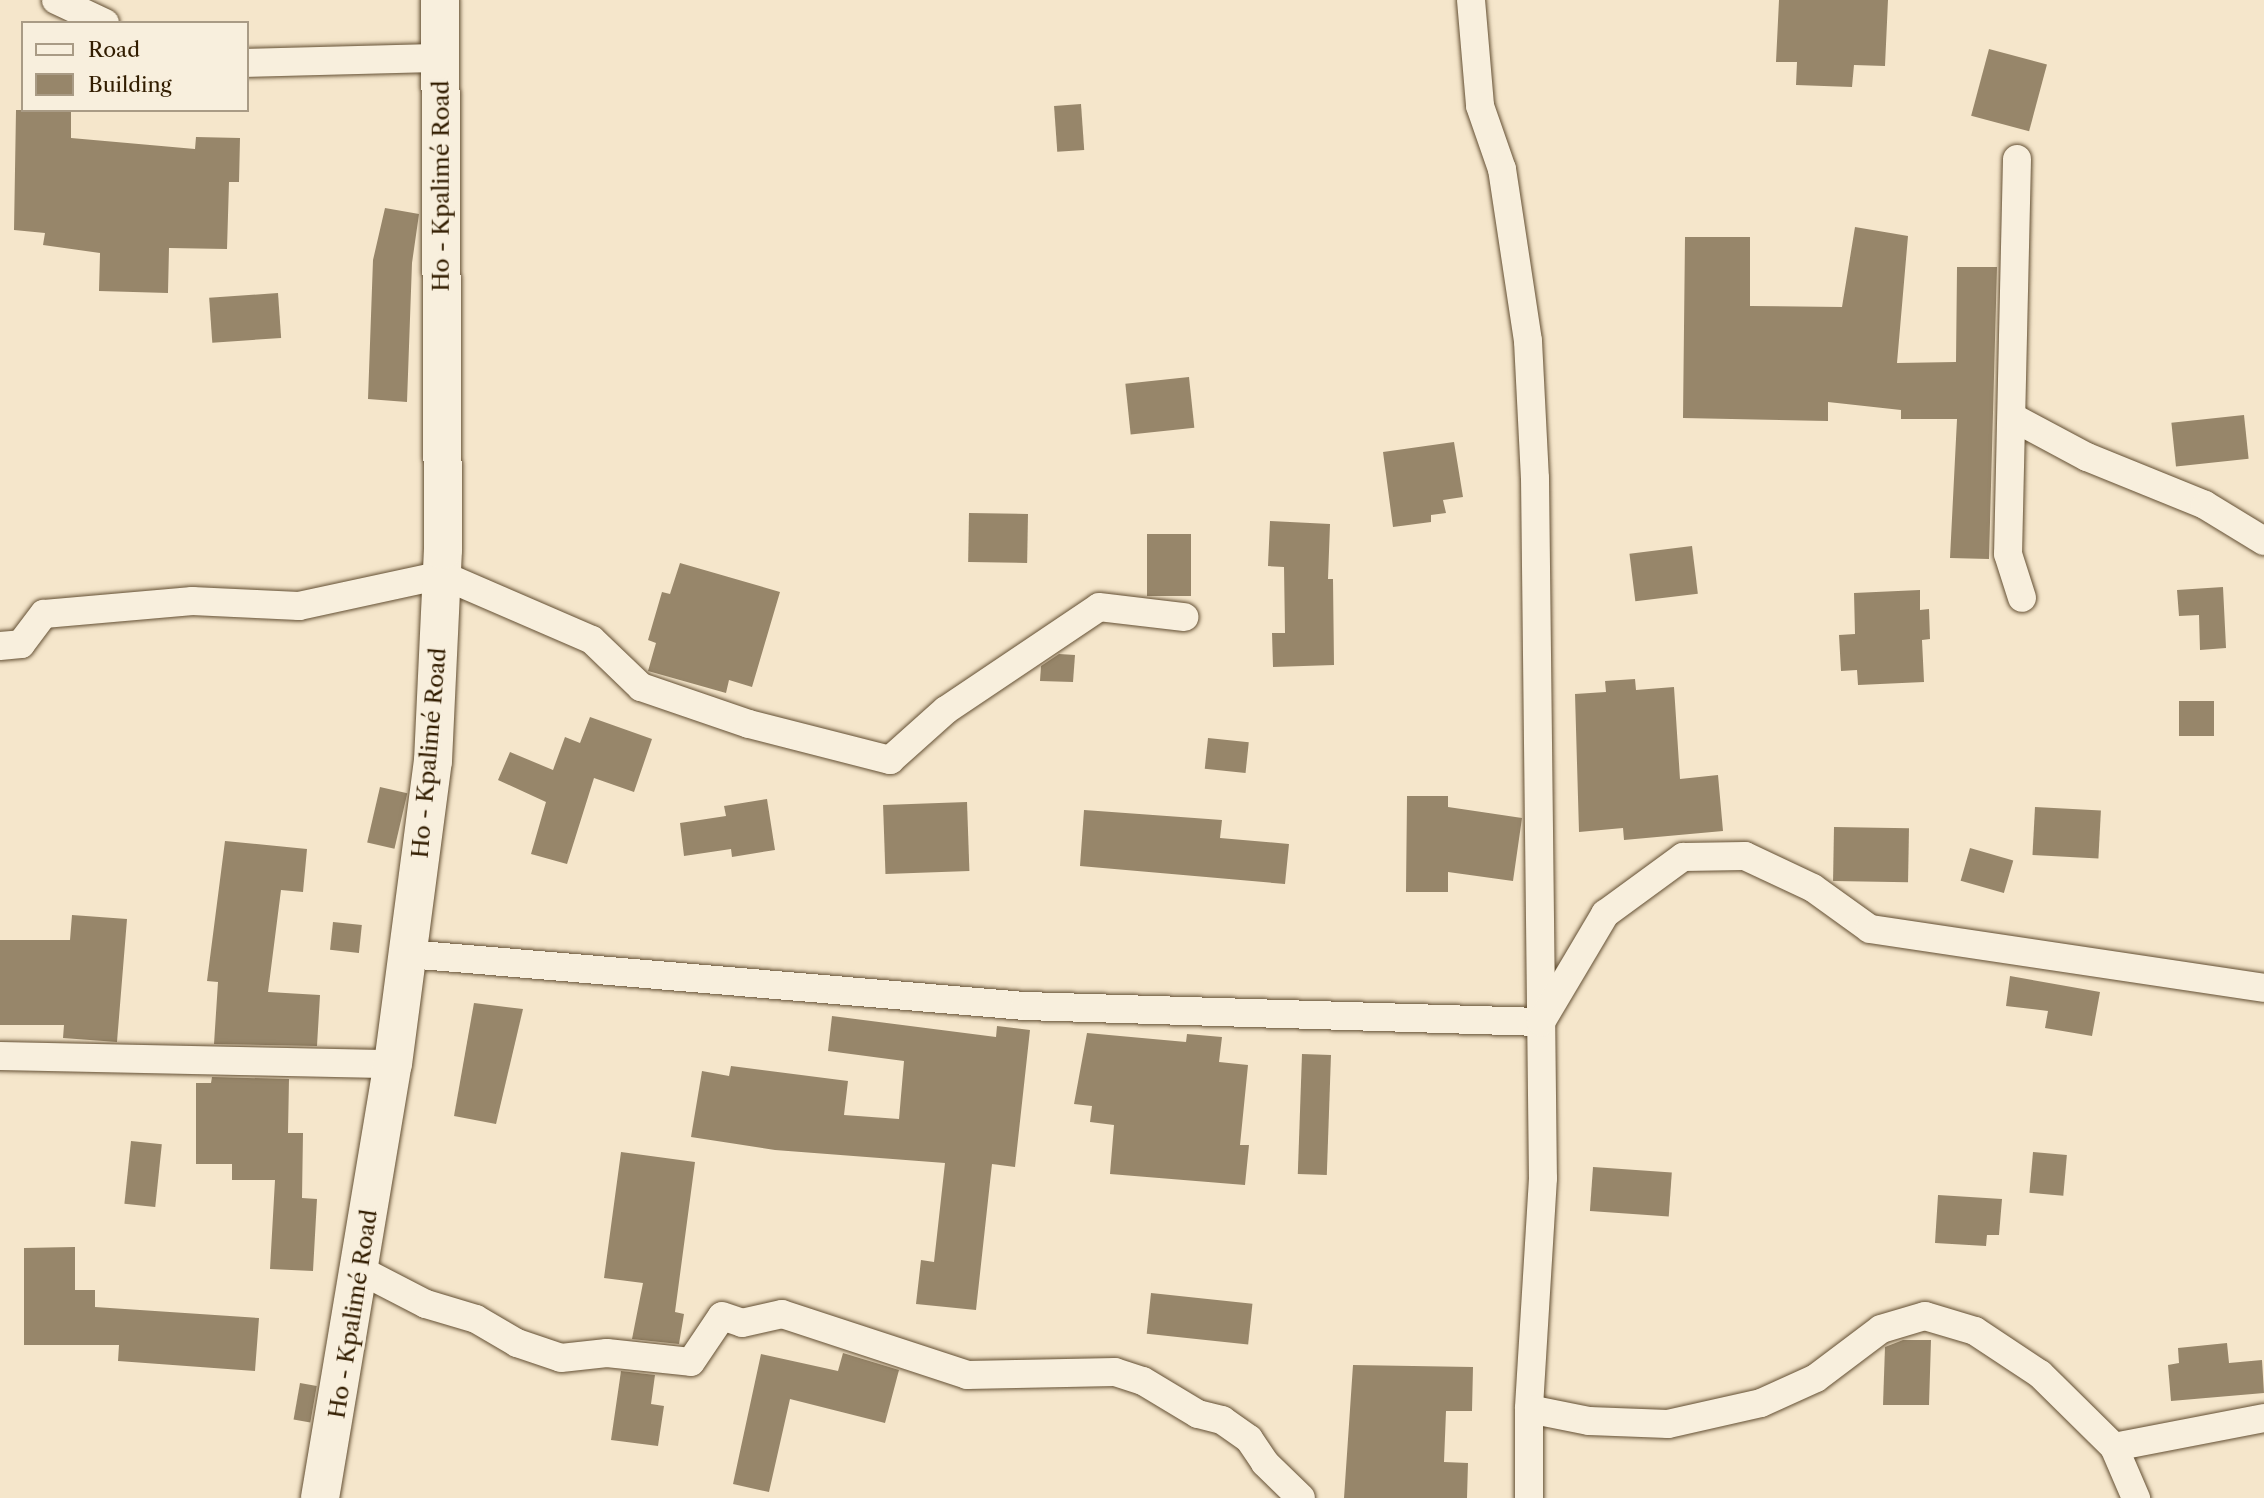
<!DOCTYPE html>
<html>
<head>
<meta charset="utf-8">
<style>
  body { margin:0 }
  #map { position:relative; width:2264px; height:1498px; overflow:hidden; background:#f5e6cb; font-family:"Libre Caslon Text",serif }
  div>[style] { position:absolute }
  .building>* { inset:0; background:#97866a; transform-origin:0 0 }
  .roads { filter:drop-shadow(0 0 2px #634f33) drop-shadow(0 0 2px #634f33) }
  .minor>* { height:28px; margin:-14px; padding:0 14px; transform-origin:14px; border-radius:14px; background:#f8efdd }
  .secondary>* { height:38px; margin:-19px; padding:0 19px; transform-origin:19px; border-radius:19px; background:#f8efdd }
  span { translate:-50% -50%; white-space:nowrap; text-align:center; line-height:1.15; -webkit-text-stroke:5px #f8efdd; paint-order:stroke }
  .street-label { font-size:23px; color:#321d00 }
  .legend { position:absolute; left:21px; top:21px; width:228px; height:91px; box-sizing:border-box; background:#f8efdd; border:2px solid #a99b85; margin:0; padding:9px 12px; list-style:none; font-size:21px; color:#321d00 }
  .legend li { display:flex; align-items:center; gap:14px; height:35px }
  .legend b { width:35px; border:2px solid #a99b85 }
</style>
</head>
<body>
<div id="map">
  <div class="building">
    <i style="clip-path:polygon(1779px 0,1888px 0,1885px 66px,1854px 65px,1852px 87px,1796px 85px,1797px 62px,1776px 62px)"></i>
    <i style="left:1989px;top:49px;width:60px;height:69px;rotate:15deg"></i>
    <i style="left:1081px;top:104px;width:46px;height:27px;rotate:86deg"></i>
    <i style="clip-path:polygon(16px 110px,71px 110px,71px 138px,195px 149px,196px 137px,240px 138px,239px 182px,229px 182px,227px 249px,169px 248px,168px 293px,99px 291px,100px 253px,43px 245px,45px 233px,14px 230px)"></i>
    <i style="clip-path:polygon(385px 208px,419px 214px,412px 263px,407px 402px,368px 399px,373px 260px)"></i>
    <i style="clip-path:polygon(1855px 227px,1908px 236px,1897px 363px,1956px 362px,1957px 267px,1997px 267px,1989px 559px,1950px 558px,1957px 419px,1901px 419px,1901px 410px,1828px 402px,1828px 421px,1683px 418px,1685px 237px,1750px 237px,1750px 306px,1842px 307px)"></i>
    <i style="left:278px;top:293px;width:45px;height:69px;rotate:86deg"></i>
    <i style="left:1189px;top:377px;width:51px;height:64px;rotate:84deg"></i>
    <i style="left:2244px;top:415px;width:44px;height:73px;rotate:84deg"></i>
    <i style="clip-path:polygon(1454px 442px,1463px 497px,1443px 500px,1446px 513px,1431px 515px,1431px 522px,1393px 527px,1383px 452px)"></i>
    <i style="left:969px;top:513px;width:59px;height:49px;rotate:1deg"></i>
    <i style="clip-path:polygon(1270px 521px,1330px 524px,1328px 579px,1333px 579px,1334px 665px,1273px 667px,1272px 633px,1285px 633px,1284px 567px,1268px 566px)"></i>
    <i style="left:1147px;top:534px;width:44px;height:62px"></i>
    <i style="left:1692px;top:546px;width:48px;height:63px;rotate:83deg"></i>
    <i style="clip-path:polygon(680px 563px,780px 592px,752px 687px,729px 680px,726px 693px,648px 671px,656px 643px,648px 640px,662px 592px,670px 594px)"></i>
    <i style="clip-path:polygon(2223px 587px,2226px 648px,2200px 650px,2199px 615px,2179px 616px,2177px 590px)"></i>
    <i style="clip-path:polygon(1920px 590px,1920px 610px,1929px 609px,1930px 639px,1922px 640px,1924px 682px,1858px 685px,1857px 670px,1841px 671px,1839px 635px,1855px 634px,1854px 593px)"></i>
    <i style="clip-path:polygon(1059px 654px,1075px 655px,1073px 682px,1040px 681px,1041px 666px)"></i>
    <i style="clip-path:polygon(1635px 679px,1636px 690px,1674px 687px,1680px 779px,1718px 775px,1723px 831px,1624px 840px,1623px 828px,1579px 832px,1575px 694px,1606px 692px,1605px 681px)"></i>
    <i style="left:2179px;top:701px;width:35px;height:35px"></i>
    <i style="clip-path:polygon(590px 717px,652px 739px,634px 792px,594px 778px,567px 864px,531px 854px,546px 802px,498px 780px,510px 752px,553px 770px,565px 737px,580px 743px)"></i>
    <i style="left:1208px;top:738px;width:41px;height:31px;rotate:6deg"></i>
    <i style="left:380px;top:787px;width:28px;height:57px;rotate:13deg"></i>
    <i style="clip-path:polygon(1407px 796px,1448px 796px,1448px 807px,1522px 818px,1513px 881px,1448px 872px,1448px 892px,1406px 892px)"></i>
    <i style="clip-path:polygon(767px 799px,775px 850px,732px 857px,731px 849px,684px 856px,680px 823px,726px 816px,724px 806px)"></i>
    <i style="left:967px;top:802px;width:69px;height:84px;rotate:88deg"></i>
    <i style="left:2035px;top:807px;width:66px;height:48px;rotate:3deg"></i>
    <i style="clip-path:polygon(1084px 810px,1222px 820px,1220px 838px,1289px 844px,1285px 884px,1080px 866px)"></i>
    <i style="left:1834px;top:827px;width:75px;height:54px;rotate:1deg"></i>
    <i style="clip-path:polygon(225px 841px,307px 849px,303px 892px,281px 890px,268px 992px,320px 995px,317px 1046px,214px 1044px,218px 982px,207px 981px)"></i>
    <i style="left:1970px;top:848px;width:45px;height:34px;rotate:16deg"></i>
    <i style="clip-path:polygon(72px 915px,127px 919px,117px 1042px,63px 1038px,64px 1025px,0 1025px,0 940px,70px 940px)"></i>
    <i style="left:333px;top:922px;width:29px;height:28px;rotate:6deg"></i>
    <i style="clip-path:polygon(2010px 976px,2100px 992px,2092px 1036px,2045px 1028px,2048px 1011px,2006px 1006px)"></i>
    <i style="clip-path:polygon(474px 1003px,523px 1009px,496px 1124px,454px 1116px)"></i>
    <i style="clip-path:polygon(832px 1016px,996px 1037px,997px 1026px,1030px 1030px,1015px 1167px,992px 1164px,976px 1310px,916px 1304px,921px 1260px,934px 1262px,945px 1163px,775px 1150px,691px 1137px,702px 1071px,729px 1076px,731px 1066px,848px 1081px,844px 1115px,899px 1119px,904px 1061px,828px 1051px)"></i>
    <i style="clip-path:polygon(1087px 1033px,1186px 1042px,1187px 1034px,1222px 1037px,1219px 1062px,1248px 1065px,1240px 1145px,1249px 1145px,1245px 1185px,1110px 1174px,1114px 1125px,1090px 1122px,1092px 1106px,1074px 1104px)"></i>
    <i style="left:1302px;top:1054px;width:29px;height:120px;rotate:2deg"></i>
    <i style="clip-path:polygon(212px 1077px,289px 1079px,288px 1133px,303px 1133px,302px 1198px,317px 1199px,313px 1271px,270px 1269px,275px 1180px,232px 1180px,232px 1164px,196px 1164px,196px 1083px,211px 1083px)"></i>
    <i style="left:131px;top:1141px;width:31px;height:63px;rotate:6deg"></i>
    <i style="clip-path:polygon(621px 1152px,695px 1162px,675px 1312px,684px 1314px,679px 1344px,632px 1339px,643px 1283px,604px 1278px)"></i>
    <i style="left:2033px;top:1152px;width:34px;height:41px;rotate:5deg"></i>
    <i style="left:1593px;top:1167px;width:79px;height:44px;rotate:4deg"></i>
    <i style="clip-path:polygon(1938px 1195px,2002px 1199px,1999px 1235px,1987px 1235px,1986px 1246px,1935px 1243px)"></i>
    <i style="clip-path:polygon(75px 1247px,75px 1290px,95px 1290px,95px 1307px,259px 1318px,255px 1371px,118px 1361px,119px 1345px,24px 1345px,24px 1248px)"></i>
    <i style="left:1151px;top:1293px;width:102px;height:41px;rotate:6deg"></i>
    <i style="clip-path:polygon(1903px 1340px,1931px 1340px,1929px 1405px,1883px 1405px,1885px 1347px)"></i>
    <i style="clip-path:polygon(2227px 1343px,2229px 1363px,2262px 1360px,2264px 1393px,2171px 1401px,2168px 1365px,2179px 1363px,2178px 1348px)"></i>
    <i style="clip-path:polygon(843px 1353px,899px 1370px,885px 1423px,790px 1399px,769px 1492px,733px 1484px,761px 1354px,838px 1371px)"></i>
    <i style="clip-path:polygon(1353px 1365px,1473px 1367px,1472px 1411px,1446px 1411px,1444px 1462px,1468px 1463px,1467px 1498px,1344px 1498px)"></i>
    <i style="clip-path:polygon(621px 1371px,655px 1375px,651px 1404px,664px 1406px,658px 1446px,611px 1440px)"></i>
    <i style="left:300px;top:1383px;width:17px;height:37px;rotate:10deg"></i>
  </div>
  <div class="roads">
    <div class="minor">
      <i style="left:56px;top:0;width:54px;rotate:25.1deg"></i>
      <i style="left:1471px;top:0;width:106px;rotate:85.1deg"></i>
      <i style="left:1480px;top:106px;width:67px;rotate:70.8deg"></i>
      <i style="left:1502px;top:169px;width:174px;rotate:81.4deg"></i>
      <i style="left:1528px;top:341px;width:137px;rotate:87.1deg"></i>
      <i style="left:1535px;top:478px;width:700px;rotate:89.35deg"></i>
      <i style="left:1543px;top:1178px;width:231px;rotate:93.5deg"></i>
      <i style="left:1529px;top:1409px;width:89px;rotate:90deg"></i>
      <i style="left:247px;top:63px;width:193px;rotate:-1.5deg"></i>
      <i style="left:2017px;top:159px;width:395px;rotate:91.3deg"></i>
      <i style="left:2008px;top:554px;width:46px;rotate:72.3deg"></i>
      <i style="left:2012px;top:417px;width:85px;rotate:28.1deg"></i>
      <i style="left:2087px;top:457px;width:127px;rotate:22.1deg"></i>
      <i style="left:2205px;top:505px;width:69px;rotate:31.4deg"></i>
      <i style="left:0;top:646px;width:21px;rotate:-5deg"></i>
      <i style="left:21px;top:644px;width:38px;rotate:-53deg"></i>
      <i style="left:44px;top:614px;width:149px;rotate:-5deg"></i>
      <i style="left:192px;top:601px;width:107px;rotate:2.7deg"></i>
      <i style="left:299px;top:606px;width:146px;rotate:-12.2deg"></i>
      <i style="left:442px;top:575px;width:163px;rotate:23.4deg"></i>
      <i style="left:592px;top:640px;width:68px;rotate:43.8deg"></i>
      <i style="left:641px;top:687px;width:114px;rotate:18.9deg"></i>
      <i style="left:749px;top:724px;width:146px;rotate:14.3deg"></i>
      <i style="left:890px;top:760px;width:75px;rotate:-41.8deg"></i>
      <i style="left:946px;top:710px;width:184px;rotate:-33.9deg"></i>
      <i style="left:1099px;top:607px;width:86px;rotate:6.7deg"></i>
      <i style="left:408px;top:954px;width:619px;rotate:4.82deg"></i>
      <i style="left:1025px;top:1006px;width:516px;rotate:1.78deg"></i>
      <i style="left:1541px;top:1022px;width:126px;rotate:-59.3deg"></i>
      <i style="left:1605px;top:914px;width:97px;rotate:-36.2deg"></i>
      <i style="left:1683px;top:857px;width:62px;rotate:-0.9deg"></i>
      <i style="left:1745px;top:856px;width:75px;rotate:25.2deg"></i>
      <i style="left:1813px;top:888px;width:70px;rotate:35.7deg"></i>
      <i style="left:1870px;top:929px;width:398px;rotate:8.5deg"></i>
      <i style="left:0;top:1056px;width:393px;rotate:1.2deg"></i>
      <i style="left:360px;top:1270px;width:74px;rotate:27.3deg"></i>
      <i style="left:426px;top:1304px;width:52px;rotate:16.7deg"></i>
      <i style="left:476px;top:1319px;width:48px;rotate:30.3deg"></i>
      <i style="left:517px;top:1343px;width:46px;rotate:18.8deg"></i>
      <i style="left:561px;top:1358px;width:46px;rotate:-6.2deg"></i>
      <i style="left:607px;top:1353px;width:84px;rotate:6.1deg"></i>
      <i style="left:691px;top:1362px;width:55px;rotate:-56deg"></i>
      <i style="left:722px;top:1316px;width:21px;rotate:19deg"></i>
      <i style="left:742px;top:1323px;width:41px;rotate:-12.7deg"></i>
      <i style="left:782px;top:1314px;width:195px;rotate:18.2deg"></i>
      <i style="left:967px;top:1375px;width:148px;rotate:-1.2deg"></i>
      <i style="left:1115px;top:1372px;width:29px;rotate:18deg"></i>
      <i style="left:1143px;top:1381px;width:64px;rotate:31deg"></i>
      <i style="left:1198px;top:1414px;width:25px;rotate:14deg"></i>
      <i style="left:1222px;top:1420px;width:33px;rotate:35deg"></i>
      <i style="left:1249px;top:1439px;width:29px;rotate:56deg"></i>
      <i style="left:1265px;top:1463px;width:50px;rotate:44.2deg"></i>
      <i style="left:1529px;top:1409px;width:61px;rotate:11.3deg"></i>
      <i style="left:1589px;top:1421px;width:79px;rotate:2.2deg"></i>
      <i style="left:1668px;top:1424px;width:95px;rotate:-12.7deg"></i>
      <i style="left:1761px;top:1403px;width:60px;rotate:-24.4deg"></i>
      <i style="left:1816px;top:1378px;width:81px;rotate:-37deg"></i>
      <i style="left:1881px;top:1329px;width:46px;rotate:-16.5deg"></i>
      <i style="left:1925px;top:1316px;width:52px;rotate:16.7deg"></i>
      <i style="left:1975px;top:1331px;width:78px;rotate:33.5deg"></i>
      <i style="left:2040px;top:1374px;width:104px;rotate:44.6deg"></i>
      <i style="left:2114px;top:1447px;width:56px;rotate:66.7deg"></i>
      <i style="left:2114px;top:1447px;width:153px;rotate:-10.9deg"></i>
    </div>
    <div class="secondary">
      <i style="left:320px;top:1498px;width:440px;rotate:-80.5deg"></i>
      <i style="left:393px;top:1064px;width:306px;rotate:-82.5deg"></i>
      <i style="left:433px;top:761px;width:211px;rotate:-87.3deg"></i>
      <i style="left:443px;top:550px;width:550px;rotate:-90.31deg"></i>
    </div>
  </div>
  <div class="street-label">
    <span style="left:441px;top:186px;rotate:-90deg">Ho - Kpalimé Road</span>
    <span style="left:429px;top:753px;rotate:-85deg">Ho - Kpalimé Road</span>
    <span style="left:353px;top:1314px;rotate:-81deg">Ho - Kpalimé Road</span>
  </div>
  <ul class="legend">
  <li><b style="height:9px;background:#f8efdd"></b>Road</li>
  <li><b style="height:19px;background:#97866a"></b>Building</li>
  </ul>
</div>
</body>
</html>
